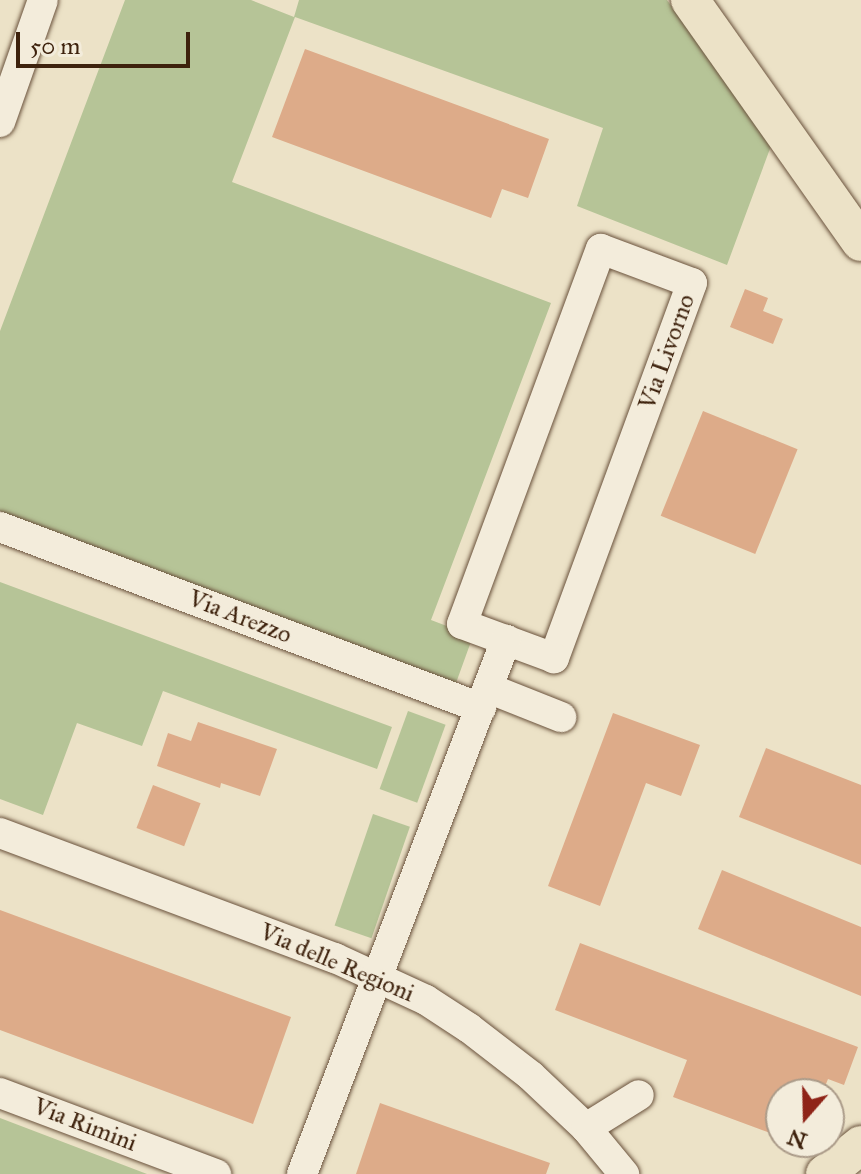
<!DOCTYPE html>
<html>
<head>
<meta charset="utf-8">
<style>
  body { margin:0 }
  #map { position:relative; width:861px; height:1174px; overflow:hidden; background:#ece2c7; font-family:"IM FELL Great Primer",serif }
  div>[style] { position:absolute }
  .green>* { inset:0; background:#b6c497; transform-origin:0 0 }
  .building>* { inset:0; background:#ddab89; transform-origin:0 0 }
  .roads { filter:drop-shadow(0 0 2px #6a523c) drop-shadow(0 0 2px #6a523c) }
  .minor>* { height:30px; margin:-15px; padding:0 15px; transform-origin:15px; border-radius:15px; background:#f3ecdb }
  .major>* { height:38px; margin:-19px; padding:0 19px; transform-origin:19px; border-radius:19px; background:#ece2c7 }
  span { translate:-50% -50%; white-space:nowrap; text-align:center; line-height:1.15; -webkit-text-stroke:6px #f3ecdb; paint-order:stroke }
  .street-label { font-size:24px; color:#3e220d }
  .north { position:absolute; left:765px; top:1078px; width:80px; height:80px; box-sizing:border-box; background:#f3ecdb; border:2px solid #ab9b89; border-radius:50%; rotate:200deg; font-size:22px; font-weight:700; line-height:32px; text-align:center; color:#3e220d }
  .north::after { content:''; display:block; margin:auto; width:28px; height:36px; background:#8f2418; clip-path:polygon(50% 0,100% 100%,50% 72%,0 100%) }
  .scale { position:absolute; left:16px; top:32px; width:174px; height:36px; box-sizing:border-box; border:4px solid #3e220d; border-top:0; padding-left:10px; font-size:24px; line-height:28px; white-space:nowrap; color:#3e220d; -webkit-text-stroke:6px #f3ecdb; paint-order:stroke }
</style>
</head>
<body>
<div id="map">
  <div class="green">
    <i style="clip-path:polygon(125px 0,251px 0,294px 17px,299px 0,667px 0,771px 146px,727px 265px,577px 206px,603px 128px,295px 17px,232px 182px,551px 303px,431px 620px,473px 636px,456px 683px,0 511px,0 331px)"></i>
    <i style="clip-path:polygon(0 582px,392px 727px,377px 769px,163px 691px,142px 746px,77px 723px,43px 815px,0 799px)"></i>
    <i style="left:408px;top:711px;width:40px;height:83px;rotate:20deg"></i>
    <i style="left:373px;top:814px;width:39px;height:118px;rotate:19deg"></i>
    <i style="clip-path:polygon(0 1118px,147px 1174px,0 1174px)"></i>
  </div>
  <div class="building">
    <i style="clip-path:polygon(305px 49px,549px 139px,528px 198px,502px 189px,491px 218px,272px 137px)"></i>
    <i style="clip-path:polygon(745px 289px,768px 298px,763px 311px,783px 319px,773px 344px,730px 327px)"></i>
    <i style="left:703px;top:411px;width:102px;height:113px;rotate:22deg"></i>
    <i style="clip-path:polygon(613px 713px,700px 745px,681px 796px,646px 783px,600px 906px,548px 886px)"></i>
    <i style="clip-path:polygon(198px 722px,277px 749px,260px 796px,221px 783px,220px 788px,157px 766px,168px 733px,191px 741px)"></i>
    <i style="clip-path:polygon(766px 748px,861px 785px,861px 865px,739px 817px)"></i>
    <i style="left:153px;top:785px;width:51px;height:46px;rotate:21deg"></i>
    <i style="clip-path:polygon(722px 870px,861px 927px,861px 996px,698px 929px)"></i>
    <i style="clip-path:polygon(0 910px,291px 1017px,253px 1124px,0 1030px)"></i>
    <i style="clip-path:polygon(580px 943px,858px 1047px,844px 1085px,828px 1079px,822px 1094px,781px 1094px,781px 1112px,773px 1134px,673px 1097px,687px 1060px,555px 1010px)"></i>
    <i style="clip-path:polygon(380px 1103px,550px 1163px,546px 1174px,356px 1174px)"></i>
  </div>
  <div class="roads">
    <div class="minor">
      <i style="left:0;top:122px;width:129px;rotate:-70.6deg"></i>
      <i style="left:601px;top:249px;width:97px;rotate:20.5deg"></i>
      <i style="left:692px;top:283px;width:400px;rotate:110.2deg"></i>
      <i style="left:554px;top:658px;width:98px;rotate:-159.7deg"></i>
      <i style="left:462px;top:624px;width:400px;rotate:-69.7deg"></i>
      <i style="left:0;top:527px;width:514px;rotate:20.62deg"></i>
      <i style="left:488px;top:688px;width:79px;rotate:21.7deg"></i>
      <i style="left:0;top:833px;width:358px;rotate:20.5deg"></i>
      <i style="left:335px;top:958px;width:100px;rotate:24.8deg"></i>
      <i style="left:426px;top:1000px;width:51px;rotate:33.1deg"></i>
      <i style="left:469px;top:1028px;width:78px;rotate:37.7deg"></i>
      <i style="left:531px;top:1076px;width:76px;rotate:43.4deg"></i>
      <i style="left:586px;top:1128px;width:60px;rotate:50.4deg"></i>
      <i style="left:0;top:1093px;width:231px;rotate:20.6deg"></i>
      <i style="left:586px;top:1128px;width:62px;rotate:-31.9deg"></i>
      <i style="left:302px;top:1174px;width:572px;rotate:-69.09deg"></i>
    </div>
    <div class="major">
      <i style="left:690px;top:0;width:296px;rotate:54.8deg"></i>
      <i style="left:825px;top:1174px;width:46px;rotate:-38.9deg"></i>
    </div>
  </div>
  <div class="street-label">
    <span style="left:667px;top:352px;rotate:-70deg">Via Livorno</span>
    <span style="left:240px;top:617px;rotate:21deg">Via Arezzo</span>
    <span style="left:337px;top:963px;rotate:23deg">Via delle Regioni</span>
    <span style="left:85px;top:1125px;rotate:21deg">Via Rimini</span>
  </div>
  <div class="north">N</div>
  <div class="scale">50 m</div>
</div>
</body>
</html>
